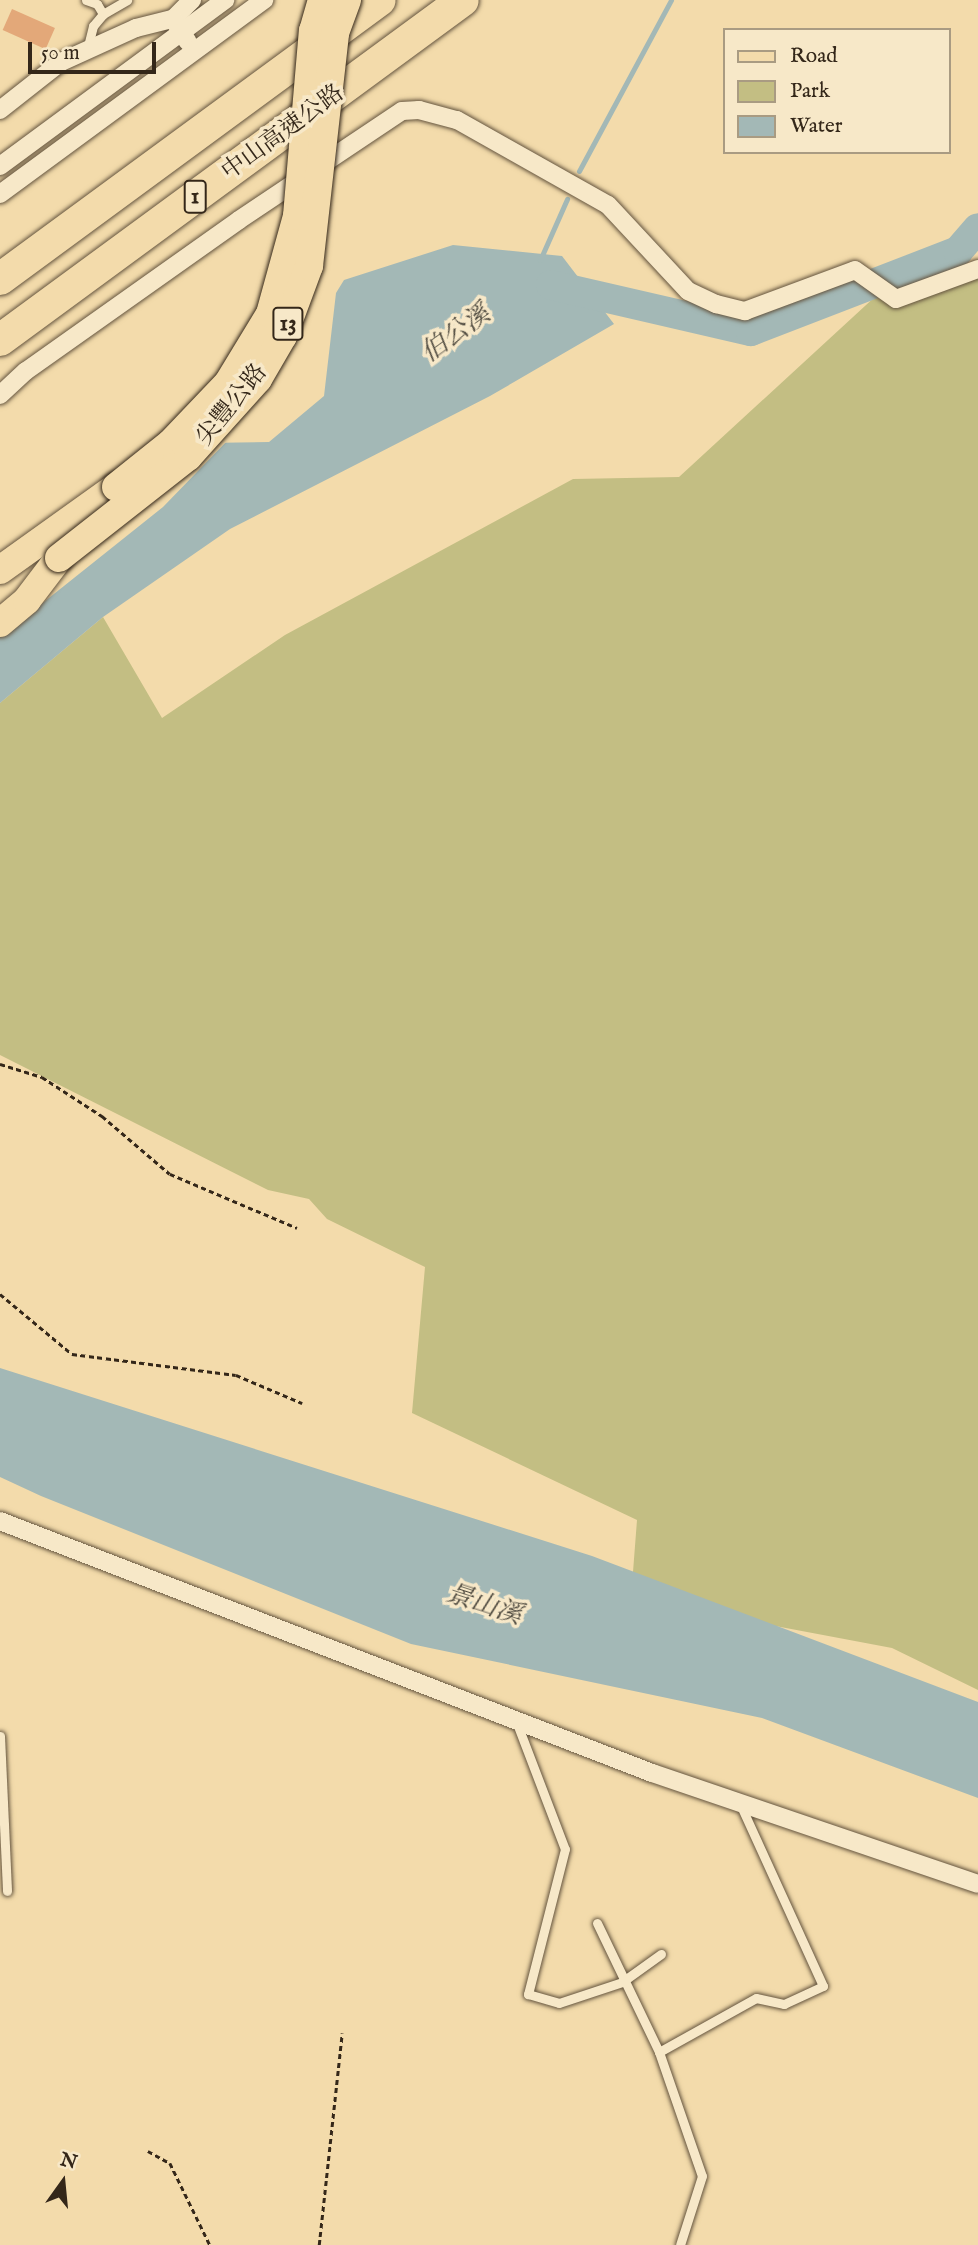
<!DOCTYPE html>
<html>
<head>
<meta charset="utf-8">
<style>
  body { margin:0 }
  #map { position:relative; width:978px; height:2245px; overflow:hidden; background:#f3dbab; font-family:"IM FELL English","Noto Serif TC",serif }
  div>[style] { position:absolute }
  .green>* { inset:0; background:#c3be83 }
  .water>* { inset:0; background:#a3b8b6 }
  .pier>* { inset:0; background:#f3dbab }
  .stream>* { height:5px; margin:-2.5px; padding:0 2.5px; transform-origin:2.5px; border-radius:2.5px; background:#a3b8b6 }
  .river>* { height:30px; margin:-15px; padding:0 15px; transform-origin:15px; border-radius:15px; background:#a3b8b6 }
  .building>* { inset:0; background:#e3a879; transform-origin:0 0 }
  .path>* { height:2.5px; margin-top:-1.25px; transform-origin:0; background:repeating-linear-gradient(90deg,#342719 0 5px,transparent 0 8.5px) }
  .roads { filter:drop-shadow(0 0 2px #64543e) drop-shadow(0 0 2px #64543e) }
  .service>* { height:9px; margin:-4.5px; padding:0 4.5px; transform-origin:4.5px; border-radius:4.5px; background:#f7e8c8 }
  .minor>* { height:18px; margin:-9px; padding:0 9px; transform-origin:9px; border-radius:9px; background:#f7e8c8 }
  .primary>* { height:28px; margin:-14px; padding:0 14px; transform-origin:14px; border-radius:14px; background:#f3dbab }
  .motorway>* { height:32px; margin:-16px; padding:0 16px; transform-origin:16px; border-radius:16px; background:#f3dbab }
  .bridges { filter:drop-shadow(0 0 2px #342719) drop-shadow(0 0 2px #342719) }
  .primary-bridge>* { height:28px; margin:-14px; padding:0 14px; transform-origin:14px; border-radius:14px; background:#f3dbab }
  span { translate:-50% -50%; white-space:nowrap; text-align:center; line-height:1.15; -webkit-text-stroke:7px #f7e8c8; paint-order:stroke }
  .shield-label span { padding:2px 5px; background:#f7e8c8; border:2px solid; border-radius:5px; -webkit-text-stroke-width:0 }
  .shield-label { font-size:23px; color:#342719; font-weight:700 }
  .street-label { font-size:24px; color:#342719 }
  .water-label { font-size:26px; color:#504b40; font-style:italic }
  .legend { position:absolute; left:723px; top:28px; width:228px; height:126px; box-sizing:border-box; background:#f7e8c8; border:2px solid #a99b82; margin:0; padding:9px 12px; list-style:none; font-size:21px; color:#342719 }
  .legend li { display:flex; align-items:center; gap:14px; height:35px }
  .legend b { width:35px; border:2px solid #a99b82 }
  .north { position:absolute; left:28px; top:2147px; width:70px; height:70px; -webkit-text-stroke:5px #f7e8c8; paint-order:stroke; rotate:15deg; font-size:19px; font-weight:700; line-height:28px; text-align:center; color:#342719 }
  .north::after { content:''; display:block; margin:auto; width:24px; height:32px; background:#342719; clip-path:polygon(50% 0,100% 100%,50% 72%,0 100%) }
  .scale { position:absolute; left:28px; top:42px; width:128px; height:32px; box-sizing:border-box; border:4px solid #342719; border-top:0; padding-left:9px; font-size:21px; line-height:24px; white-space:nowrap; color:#342719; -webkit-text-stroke:5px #f7e8c8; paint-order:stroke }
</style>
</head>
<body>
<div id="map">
  <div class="green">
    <i style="clip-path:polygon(928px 248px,978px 267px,978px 1690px,892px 1648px,643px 1601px,633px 1572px,637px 1520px,412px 1413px,425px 1267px,327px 1219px,309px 1199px,268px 1190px,0 1055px,0 703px,103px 617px,162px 718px,285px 635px,573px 479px,679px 477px)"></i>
  </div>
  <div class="water">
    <i style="clip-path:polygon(453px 245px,562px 256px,614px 324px,490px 396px,230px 529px,103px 617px,0 703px,0 635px,204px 443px,269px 442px,324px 396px,336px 293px,344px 280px)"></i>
    <i style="clip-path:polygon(0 1368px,592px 1556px,978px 1702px,978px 1798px,762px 1718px,411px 1644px,41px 1496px,0 1477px)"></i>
  </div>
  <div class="pier">
    <i style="clip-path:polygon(203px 439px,229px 439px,163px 507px,0 637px,8px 607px,3px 588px,125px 478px)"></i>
  </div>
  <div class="stream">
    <i style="left:579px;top:171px;width:194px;rotate:-61.7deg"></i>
    <i style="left:540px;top:260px;width:67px;rotate:-66.1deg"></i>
  </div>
  <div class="river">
    <i style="left:551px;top:285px;width:205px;rotate:13deg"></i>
    <i style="left:751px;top:331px;width:222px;rotate:-21.1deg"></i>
    <i style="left:958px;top:251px;width:30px;rotate:-49deg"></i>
  </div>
  <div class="building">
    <i style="left:12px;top:9px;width:47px;height:23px;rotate:24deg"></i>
  </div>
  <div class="path">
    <i style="left:0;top:1064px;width:44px;rotate:17.2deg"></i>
    <i style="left:42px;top:1077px;width:72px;rotate:33deg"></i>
    <i style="left:102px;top:1116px;width:89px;rotate:40.5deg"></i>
    <i style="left:170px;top:1174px;width:138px;rotate:23deg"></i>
    <i style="left:0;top:1294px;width:94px;rotate:39.8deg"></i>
    <i style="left:72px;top:1354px;width:165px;rotate:7.3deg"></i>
    <i style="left:236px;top:1375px;width:72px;rotate:23deg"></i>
    <i style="left:148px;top:2151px;width:25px;rotate:29deg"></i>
    <i style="left:170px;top:2163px;width:91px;rotate:64deg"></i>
    <i style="left:319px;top:2245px;width:213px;rotate:-83.8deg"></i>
  </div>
  <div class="roads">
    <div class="service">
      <i style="left:86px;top:0;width:12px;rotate:20deg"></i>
      <i style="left:97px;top:4px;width:12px;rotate:59deg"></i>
      <i style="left:88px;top:46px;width:21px;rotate:-76deg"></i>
      <i style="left:93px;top:26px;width:16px;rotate:-50deg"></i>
      <i style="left:103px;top:14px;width:28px;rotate:-30deg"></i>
      <i style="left:516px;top:1721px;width:137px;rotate:69.1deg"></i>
      <i style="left:565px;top:1849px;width:150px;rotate:104.3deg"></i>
      <i style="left:528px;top:1994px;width:32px;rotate:16deg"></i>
      <i style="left:559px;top:2003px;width:66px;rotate:-18.4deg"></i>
      <i style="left:622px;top:1982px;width:48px;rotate:-35.7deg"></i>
      <i style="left:0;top:1736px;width:155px;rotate:87.4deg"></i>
      <i style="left:597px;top:1923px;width:143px;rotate:64.3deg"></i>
      <i style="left:659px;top:2052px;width:131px;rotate:70.9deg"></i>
      <i style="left:702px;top:2176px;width:72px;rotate:107.7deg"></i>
      <i style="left:659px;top:2052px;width:111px;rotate:-29.1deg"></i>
      <i style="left:756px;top:1998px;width:29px;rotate:12deg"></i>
      <i style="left:784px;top:2004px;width:43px;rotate:-24.8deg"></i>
      <i style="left:823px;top:1986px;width:200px;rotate:-114.5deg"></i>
    </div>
    <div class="minor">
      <i style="left:173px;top:19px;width:27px;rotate:-45deg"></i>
      <i style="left:0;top:110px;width:78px;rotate:-38.2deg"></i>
      <i style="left:61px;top:62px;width:82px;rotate:-24.4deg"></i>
      <i style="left:136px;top:28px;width:38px;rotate:-14deg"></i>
      <i style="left:173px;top:19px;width:27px;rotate:57deg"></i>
      <i style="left:0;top:166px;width:280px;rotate:-36.4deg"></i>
      <i style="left:0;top:194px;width:328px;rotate:-36.3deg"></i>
      <i style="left:0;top:395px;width:35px;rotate:-43deg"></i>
      <i style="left:26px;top:371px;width:261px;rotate:-35.3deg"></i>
      <i style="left:239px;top:220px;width:196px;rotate:-33.8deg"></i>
      <i style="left:402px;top:111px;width:17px;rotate:-3deg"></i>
      <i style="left:419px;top:110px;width:39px;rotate:15deg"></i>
      <i style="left:457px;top:120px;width:173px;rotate:29.4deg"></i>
      <i style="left:608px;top:205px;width:117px;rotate:47.1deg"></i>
      <i style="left:688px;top:291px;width:31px;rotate:25deg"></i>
      <i style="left:716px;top:304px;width:30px;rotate:14deg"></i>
      <i style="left:745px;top:311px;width:117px;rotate:-20.4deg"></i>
      <i style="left:855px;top:270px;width:50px;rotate:35.3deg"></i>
      <i style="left:896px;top:299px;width:87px;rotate:-20.1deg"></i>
      <i style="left:0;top:1521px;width:699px;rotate:21.13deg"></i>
      <i style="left:652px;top:1773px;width:344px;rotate:18.8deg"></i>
    </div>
    <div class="primary">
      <i style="left:0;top:570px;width:143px;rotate:-35.6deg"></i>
      <i style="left:0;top:623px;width:35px;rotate:-40deg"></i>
      <i style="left:27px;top:600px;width:53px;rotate:-52.7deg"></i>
    </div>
    <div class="motorway">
      <i style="left:0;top:279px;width:471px;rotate:-36.3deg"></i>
      <i style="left:0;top:340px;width:574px;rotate:-36.29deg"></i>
    </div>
  </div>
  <div class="bridges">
    <div class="primary-bridge">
      <i style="left:116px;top:487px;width:70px;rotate:-38.7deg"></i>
      <i style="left:171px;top:443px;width:83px;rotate:-46.5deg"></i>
      <i style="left:228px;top:383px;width:81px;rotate:-58.7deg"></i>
      <i style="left:270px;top:314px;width:102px;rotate:-74.6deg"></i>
      <i style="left:297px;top:216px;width:186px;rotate:-85.1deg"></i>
      <i style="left:313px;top:31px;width:32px;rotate:-74deg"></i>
      <i style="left:59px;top:558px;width:164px;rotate:-38.1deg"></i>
      <i style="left:188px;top:457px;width:105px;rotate:-48.1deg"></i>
      <i style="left:258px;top:379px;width:50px;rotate:-59.8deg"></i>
      <i style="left:283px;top:336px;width:75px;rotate:-69.6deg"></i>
      <i style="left:309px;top:266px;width:234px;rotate:-83.6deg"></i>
      <i style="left:335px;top:33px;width:35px;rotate:-70deg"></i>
    </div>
  </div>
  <div class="shield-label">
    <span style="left:195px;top:197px">1</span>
    <span style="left:288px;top:324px">13</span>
  </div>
  <div class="street-label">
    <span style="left:283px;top:133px;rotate:-36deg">中山高速公路</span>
    <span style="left:232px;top:405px;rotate:-51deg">尖豐公路</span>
  </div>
  <div class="water-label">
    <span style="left:456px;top:334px;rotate:-36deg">伯公溪</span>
    <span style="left:484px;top:1605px;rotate:18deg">景山溪</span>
  </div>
  <ul class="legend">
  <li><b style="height:9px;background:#f3dbab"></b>Road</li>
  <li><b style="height:19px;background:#c3be83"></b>Park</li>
  <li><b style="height:19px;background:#a3b8b6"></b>Water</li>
  </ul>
  <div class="north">N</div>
  <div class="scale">50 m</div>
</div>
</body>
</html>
